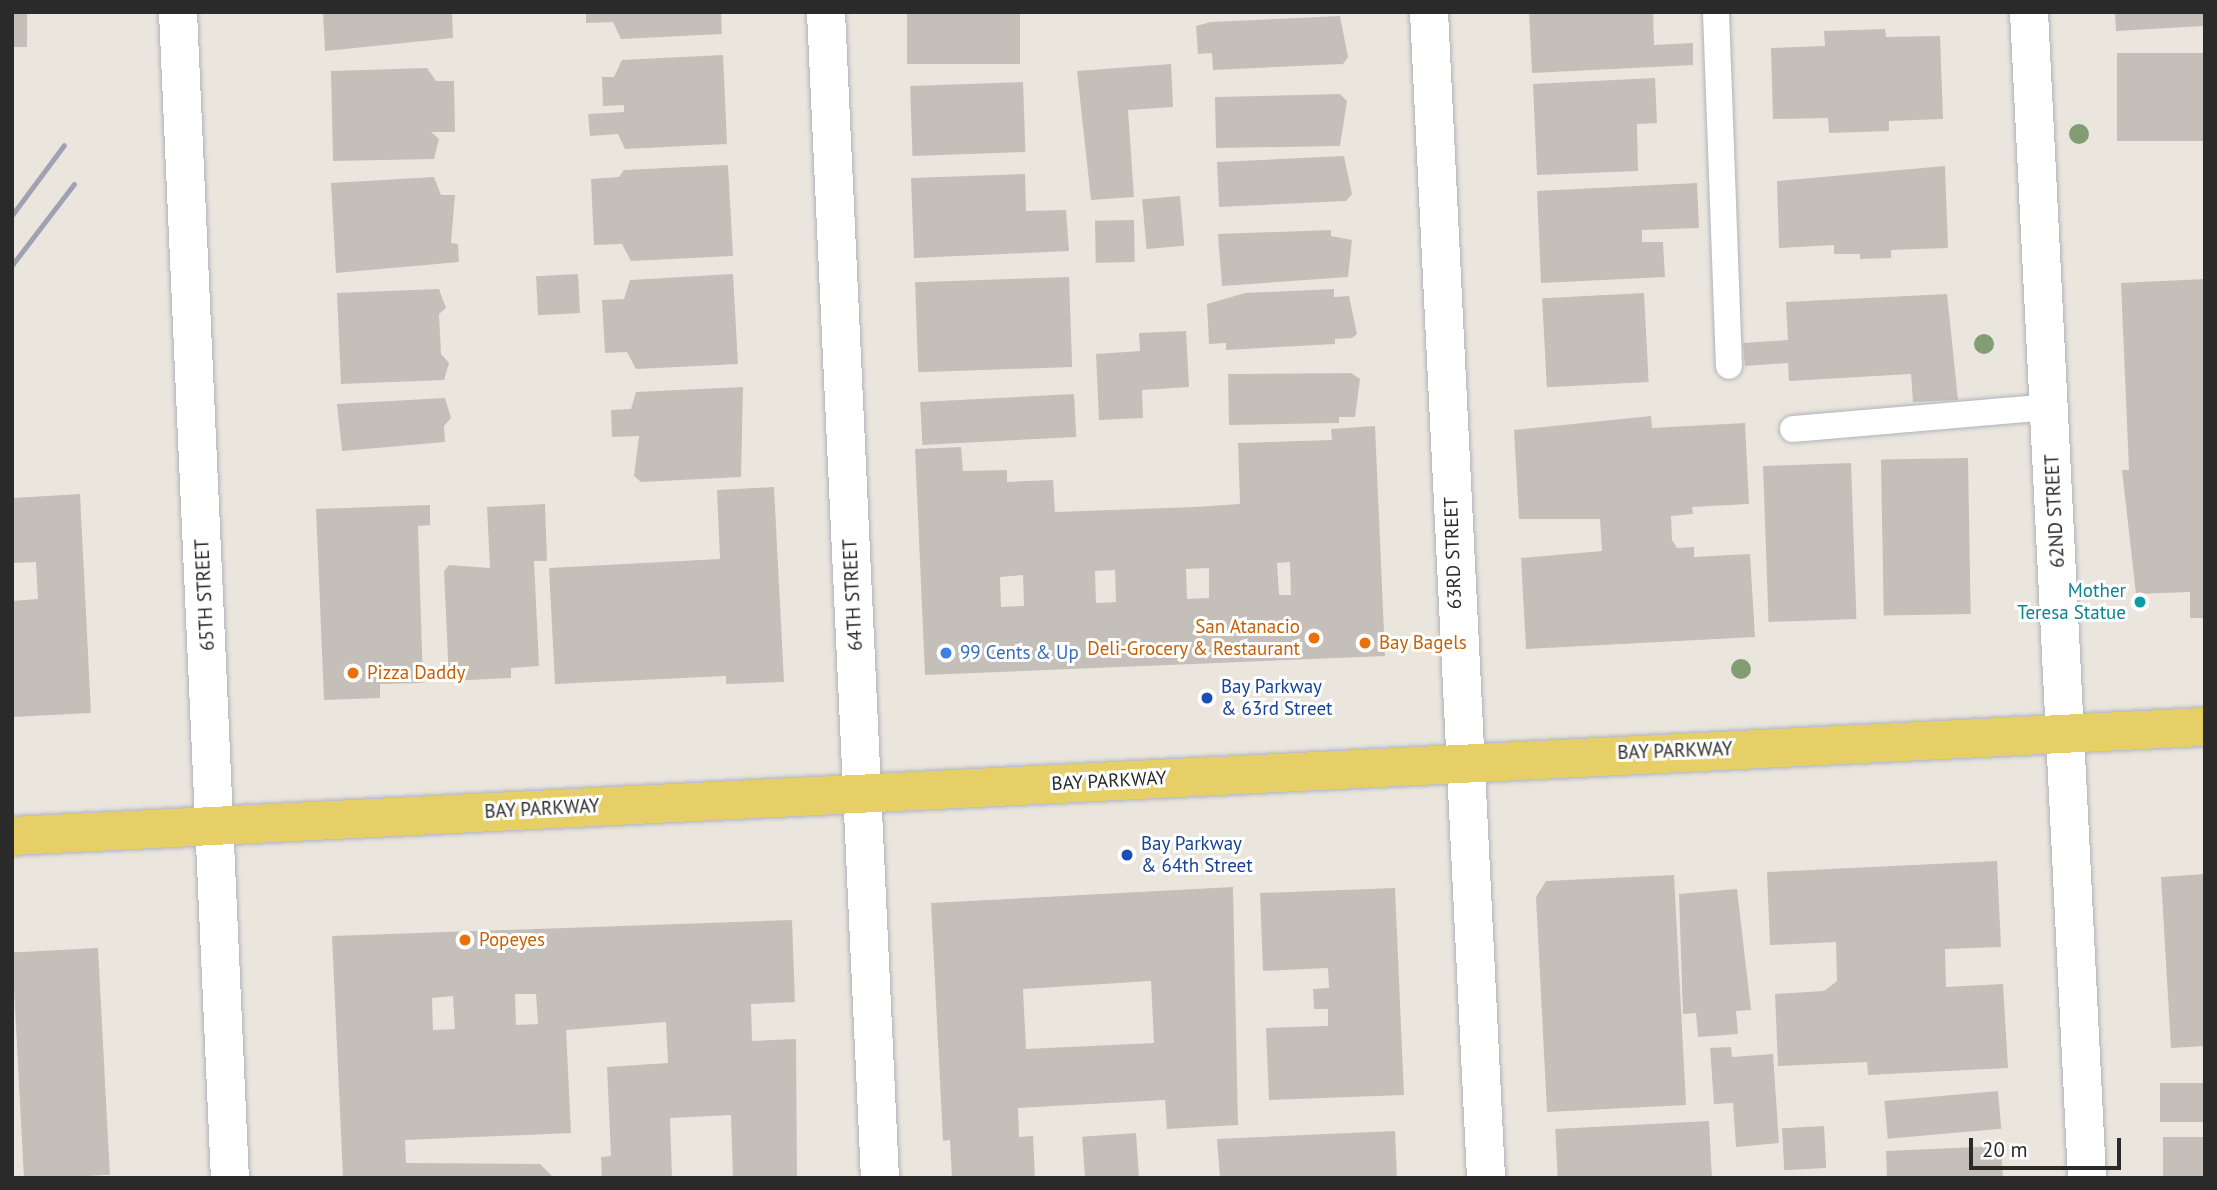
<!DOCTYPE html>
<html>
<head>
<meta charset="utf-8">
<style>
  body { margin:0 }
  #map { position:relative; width:2217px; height:1190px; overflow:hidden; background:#ebe6dd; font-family:"PT Sans",sans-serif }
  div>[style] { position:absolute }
  .building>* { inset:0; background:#c4bfb9; transform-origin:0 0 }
  .roads { filter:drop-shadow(0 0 2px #b0b3bd) drop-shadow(0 0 2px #b0b3bd) }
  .lane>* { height:26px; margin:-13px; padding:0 13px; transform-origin:13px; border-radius:13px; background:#fff }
  .street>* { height:38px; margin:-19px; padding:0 19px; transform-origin:19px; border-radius:19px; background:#fff }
  .secondary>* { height:38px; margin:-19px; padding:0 19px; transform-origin:19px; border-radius:19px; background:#fff }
  .primary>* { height:38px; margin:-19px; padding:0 19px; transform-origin:19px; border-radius:19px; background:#e6cf67 }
  .rail>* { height:5px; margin:-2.5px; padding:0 2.5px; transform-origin:2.5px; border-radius:2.5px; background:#a0a2b3 }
  .trees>* { width:20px; height:20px; margin:-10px; border-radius:50%; background:#819d74 }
  .dots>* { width:19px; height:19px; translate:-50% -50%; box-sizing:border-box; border:4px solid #fff; border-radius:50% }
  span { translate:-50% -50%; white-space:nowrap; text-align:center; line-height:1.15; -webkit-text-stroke:6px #fff; paint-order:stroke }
  .street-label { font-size:19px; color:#2a2a2a }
  .culture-label { font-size:19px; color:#0d838f }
  .right { translate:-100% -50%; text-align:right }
  .food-label { font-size:19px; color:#c56008 }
  .left { translate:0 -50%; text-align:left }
  .shop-label { font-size:19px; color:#366cbe }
  .transit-label { font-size:19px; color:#164399 }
  .frame { position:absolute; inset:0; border:14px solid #2a2a2a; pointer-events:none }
  .scale { position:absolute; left:1969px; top:1138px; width:152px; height:32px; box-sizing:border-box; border:4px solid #2a2a2a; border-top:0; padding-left:9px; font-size:21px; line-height:24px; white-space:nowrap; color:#2a2a2a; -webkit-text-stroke:5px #fff; paint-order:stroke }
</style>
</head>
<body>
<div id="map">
  <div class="building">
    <i style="left:12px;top:12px;width:15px;height:35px"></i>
    <i style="clip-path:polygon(323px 12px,452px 12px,453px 38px,325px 51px)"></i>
    <i style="clip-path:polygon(586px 12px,721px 12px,722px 34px,621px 39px,613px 22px,586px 23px)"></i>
    <i style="left:907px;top:12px;width:113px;height:52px"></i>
    <i style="clip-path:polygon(1529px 12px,1653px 12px,1654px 45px,1693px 43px,1693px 65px,1532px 73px)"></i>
    <i style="clip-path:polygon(2115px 12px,2205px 12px,2205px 26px,2116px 31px)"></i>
    <i style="clip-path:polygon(1340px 16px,1348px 57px,1343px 64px,1213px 70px,1212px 53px,1198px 54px,1196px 26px,1211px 22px)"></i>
    <i style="clip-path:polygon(1885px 29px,1886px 37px,1940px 36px,1943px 119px,1889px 121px,1889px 131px,1829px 133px,1828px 118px,1773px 119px,1771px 48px,1825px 46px,1824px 31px)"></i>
    <i style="left:2205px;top:53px;width:88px;height:88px;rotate:90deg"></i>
    <i style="clip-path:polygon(723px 55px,727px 144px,625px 149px,618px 134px,590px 136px,588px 114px,624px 112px,624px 105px,603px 106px,602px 77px,614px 77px,622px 60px)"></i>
    <i style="clip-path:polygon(1171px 64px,1173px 107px,1128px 110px,1134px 197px,1091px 200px,1077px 71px)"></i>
    <i style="clip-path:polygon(427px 68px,436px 81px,454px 81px,455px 132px,431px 132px,439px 139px,434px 159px,333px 161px,331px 71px)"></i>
    <i style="clip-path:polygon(1655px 78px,1657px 123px,1637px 124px,1638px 171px,1537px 175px,1533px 84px)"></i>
    <i style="left:1023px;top:82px;width:70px;height:113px;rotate:88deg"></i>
    <i style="clip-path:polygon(1340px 94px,1347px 101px,1340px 146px,1216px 148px,1215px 97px)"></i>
    <i style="clip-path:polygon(1344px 156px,1352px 194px,1346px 201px,1219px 207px,1217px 162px)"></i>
    <i style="clip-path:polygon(728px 165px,733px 256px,631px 261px,622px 244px,594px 245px,591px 179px,619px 177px,624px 170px)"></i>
    <i style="clip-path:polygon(1945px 166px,1948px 248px,1891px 250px,1891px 258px,1860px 259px,1860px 254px,1834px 254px,1834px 245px,1779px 248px,1777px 181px)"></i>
    <i style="clip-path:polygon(1025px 174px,1026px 211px,1066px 210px,1069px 251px,914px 258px,911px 178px)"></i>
    <i style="clip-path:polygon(434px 177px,441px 195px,455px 195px,451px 243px,458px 244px,459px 262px,336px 273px,331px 183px)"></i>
    <i style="clip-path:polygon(1697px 183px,1699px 228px,1642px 230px,1642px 242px,1663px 242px,1665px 277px,1541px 283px,1537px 191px)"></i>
    <i style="left:1180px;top:196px;width:50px;height:38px;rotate:85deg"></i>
    <i style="left:1134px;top:220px;width:42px;height:39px;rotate:89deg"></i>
    <i style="clip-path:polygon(1331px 230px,1331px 236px,1352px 240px,1348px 277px,1222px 286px,1218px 234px)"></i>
    <i style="left:578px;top:274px;width:39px;height:42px;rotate:87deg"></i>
    <i style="clip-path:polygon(733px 274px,738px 364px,636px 369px,627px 352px,605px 353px,602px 300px,624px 299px,630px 280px)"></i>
    <i style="left:1069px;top:277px;width:90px;height:154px;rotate:88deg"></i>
    <i style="clip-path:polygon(2205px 279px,2205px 618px,2190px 618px,2190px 592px,2136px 594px,2122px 470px,2129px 470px,2121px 283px)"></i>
    <i style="clip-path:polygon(439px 289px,446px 308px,439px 314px,441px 354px,449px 363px,444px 380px,341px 384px,337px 293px)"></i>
    <i style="clip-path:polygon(1334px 289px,1334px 297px,1349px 296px,1357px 334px,1352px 338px,1335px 339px,1335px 344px,1226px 350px,1226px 343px,1209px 344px,1207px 304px,1245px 293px)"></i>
    <i style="left:1644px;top:293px;width:89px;height:102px;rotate:87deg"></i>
    <i style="clip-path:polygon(1947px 294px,1958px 400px,1913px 402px,1911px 374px,1789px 381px,1788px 363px,1745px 366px,1743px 343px,1788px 340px,1786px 302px)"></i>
    <i style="clip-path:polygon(1186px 331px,1189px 387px,1142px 390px,1143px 418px,1099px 420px,1096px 354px,1140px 351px,1139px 333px)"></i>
    <i style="clip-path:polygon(1351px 373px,1360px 379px,1355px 417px,1339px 417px,1339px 423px,1229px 425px,1228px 374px)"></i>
    <i style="clip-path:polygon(743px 387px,741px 477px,641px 482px,634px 476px,639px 436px,612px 437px,611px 410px,631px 409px,636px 392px)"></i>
    <i style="left:1074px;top:394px;width:43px;height:154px;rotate:87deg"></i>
    <i style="clip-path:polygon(445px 398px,451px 418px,444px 426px,445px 442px,342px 451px,337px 404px)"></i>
    <i style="clip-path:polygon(1651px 416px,1652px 428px,1745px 423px,1749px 504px,1692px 507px,1693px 514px,1671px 516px,1672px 540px,1677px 548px,1694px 547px,1694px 557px,1750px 554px,1755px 637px,1526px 649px,1521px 558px,1602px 551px,1600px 519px,1519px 519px,1514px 430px)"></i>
    <i style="clip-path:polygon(evenodd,1375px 426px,1385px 656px,925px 675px,915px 449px,961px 447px,963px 471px,1007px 470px,1007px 482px,1053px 480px,1055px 512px,1195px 507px,1240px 504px,1238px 443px,1332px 440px,1331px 429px,1375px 426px,1290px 562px,1291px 595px,1279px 595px,1277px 563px,1290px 562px,1375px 426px,1209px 568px,1209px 598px,1187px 599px,1186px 569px,1209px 568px,1375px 426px,1115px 570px,1116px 602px,1096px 603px,1095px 571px,1115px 570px,1375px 426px,1023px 575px,1024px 606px,1001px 607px,1000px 577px,1023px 575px)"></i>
    <i style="left:1968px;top:458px;width:156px;height:87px;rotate:89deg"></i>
    <i style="left:1851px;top:463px;width:156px;height:88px;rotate:88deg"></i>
    <i style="clip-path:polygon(774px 487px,784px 682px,726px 684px,726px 676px,555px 684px,549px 568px,720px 559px,717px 490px)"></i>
    <i style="clip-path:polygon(80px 494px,91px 713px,12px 717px,12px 601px,38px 599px,36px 562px,12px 563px,12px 498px)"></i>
    <i style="clip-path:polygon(545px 504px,547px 561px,534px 561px,539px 666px,511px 668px,511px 678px,449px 681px,444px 571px,449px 565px,490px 568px,487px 507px)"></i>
    <i style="clip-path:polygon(430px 505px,430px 525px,418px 526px,423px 683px,380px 684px,380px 698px,324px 700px,316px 509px)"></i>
    <i style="clip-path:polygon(1997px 861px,2001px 947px,1945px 949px,1946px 987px,2003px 984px,2008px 1068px,1868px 1075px,1867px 1062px,1778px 1066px,1775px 994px,1824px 991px,1837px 981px,1836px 942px,1770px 945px,1767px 872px)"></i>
    <i style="clip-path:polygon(2205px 874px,2205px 1046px,2171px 1048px,2161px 877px)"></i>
    <i style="clip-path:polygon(1674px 875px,1686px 1105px,1547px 1112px,1536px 897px,1546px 881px)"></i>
    <i style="clip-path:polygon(evenodd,1233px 887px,1238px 1125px,1167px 1129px,1165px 1100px,1018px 1108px,1019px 1137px,1033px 1136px,1035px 1178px,952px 1178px,950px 1140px,943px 1141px,931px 903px,1233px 887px,1151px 981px,1154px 1043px,1026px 1049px,1023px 989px,1151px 981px)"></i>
    <i style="clip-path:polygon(1395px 888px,1404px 1095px,1269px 1100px,1266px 1028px,1328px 1026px,1328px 1009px,1314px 1009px,1313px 989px,1329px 988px,1328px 968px,1263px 971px,1260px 893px)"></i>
    <i style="clip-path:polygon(1737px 889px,1751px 1010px,1736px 1011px,1738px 1034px,1698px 1037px,1696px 1013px,1683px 1014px,1679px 894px)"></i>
    <i style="clip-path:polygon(evenodd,792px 920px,795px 1002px,751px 1004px,752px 1041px,796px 1039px,797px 1178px,733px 1178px,731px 1115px,670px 1118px,672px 1178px,602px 1178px,601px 1157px,611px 1156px,607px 1067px,668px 1063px,666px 1022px,566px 1030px,571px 1133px,405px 1140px,406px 1163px,540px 1164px,554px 1178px,343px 1178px,332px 936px,792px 920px,515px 994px,536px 994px,538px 1024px,516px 1025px,515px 994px,792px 920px,453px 996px,455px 1029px,433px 1030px,432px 998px,453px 996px)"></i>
    <i style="left:98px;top:948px;width:227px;height:86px;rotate:87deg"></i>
    <i style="clip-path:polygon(1731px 1047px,1732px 1057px,1773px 1054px,1779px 1143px,1736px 1147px,1733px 1103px,1714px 1104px,1710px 1048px)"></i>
    <i style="left:2205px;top:1083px;width:39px;height:45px;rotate:90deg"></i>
    <i style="left:1998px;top:1091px;width:38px;height:114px;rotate:85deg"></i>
    <i style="left:1709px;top:1121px;width:57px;height:154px;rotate:87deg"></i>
    <i style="left:1824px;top:1126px;width:42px;height:42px;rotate:87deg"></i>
    <i style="clip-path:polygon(1395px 1131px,1397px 1178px,1220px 1178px,1217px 1139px)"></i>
    <i style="left:1136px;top:1133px;width:45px;height:54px;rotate:86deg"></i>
    <i style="left:2205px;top:1137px;width:41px;height:42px;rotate:90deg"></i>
    <i style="clip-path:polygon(2001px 1146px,2003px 1178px,1887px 1178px,1886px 1151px)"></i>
  </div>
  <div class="roads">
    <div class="lane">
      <i style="left:1716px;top:12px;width:354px;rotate:87.9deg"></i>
      <i style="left:1793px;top:429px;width:258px;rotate:-4.9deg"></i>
    </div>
    <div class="street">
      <i style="left:826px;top:12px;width:1167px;rotate:87.35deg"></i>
      <i style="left:1429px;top:12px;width:1167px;rotate:87.2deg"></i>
      <i style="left:2029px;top:12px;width:1167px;rotate:87.15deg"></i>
    </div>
    <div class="secondary">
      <i style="left:178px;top:12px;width:1167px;rotate:87.45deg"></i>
    </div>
    <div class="primary">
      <i style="left:12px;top:836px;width:2196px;rotate:-2.85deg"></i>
    </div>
  </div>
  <div class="rail">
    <i style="left:12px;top:215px;width:87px;rotate:-53.4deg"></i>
    <i style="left:12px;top:265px;width:102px;rotate:-52.6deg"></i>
  </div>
  <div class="trees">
    <i style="left:2079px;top:134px"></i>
    <i style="left:1984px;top:344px"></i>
    <i style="left:1741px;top:669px"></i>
  </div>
  <div class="dots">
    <i style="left:2140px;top:602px;background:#0f9aa8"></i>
    <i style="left:1314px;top:638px;background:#e8710a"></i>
    <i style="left:1365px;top:643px;background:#e8710a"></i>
    <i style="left:946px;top:653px;background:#3f7fe0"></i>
    <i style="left:353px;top:673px;background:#e8710a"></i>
    <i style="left:1207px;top:698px;background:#1a4fb4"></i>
    <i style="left:1127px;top:855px;background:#1a4fb4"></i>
    <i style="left:465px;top:940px;background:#e8710a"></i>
  </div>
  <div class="street-label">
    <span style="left:2055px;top:511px;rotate:-93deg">62ND STREET</span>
    <span style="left:1453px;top:553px;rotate:-92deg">63RD STREET</span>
    <span style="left:205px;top:595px;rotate:-93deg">65TH STREET</span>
    <span style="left:853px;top:595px;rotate:-93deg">64TH STREET</span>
    <span style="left:1675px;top:751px;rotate:-2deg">BAY PARKWAY</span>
    <span style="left:1109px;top:781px;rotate:-3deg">BAY PARKWAY</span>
    <span style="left:542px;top:809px;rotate:-3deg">BAY PARKWAY</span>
  </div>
  <div class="culture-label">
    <span class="right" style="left:2126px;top:602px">Mother<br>Teresa Statue</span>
  </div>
  <div class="food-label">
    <span class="right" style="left:1300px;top:638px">San Atanacio<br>Deli-Grocery &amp; Restaurant</span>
    <span class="left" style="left:1379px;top:643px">Bay Bagels</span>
    <span class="left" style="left:367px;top:673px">Pizza Daddy</span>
    <span class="left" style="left:479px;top:940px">Popeyes</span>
  </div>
  <div class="shop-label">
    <span class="left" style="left:960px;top:653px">99 Cents &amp; Up</span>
  </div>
  <div class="transit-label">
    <span class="left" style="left:1221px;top:698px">Bay Parkway<br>&amp; 63rd Street</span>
    <span class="left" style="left:1141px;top:855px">Bay Parkway<br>&amp; 64th Street</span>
  </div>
  <div class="frame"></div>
  <div class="scale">20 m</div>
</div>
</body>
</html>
